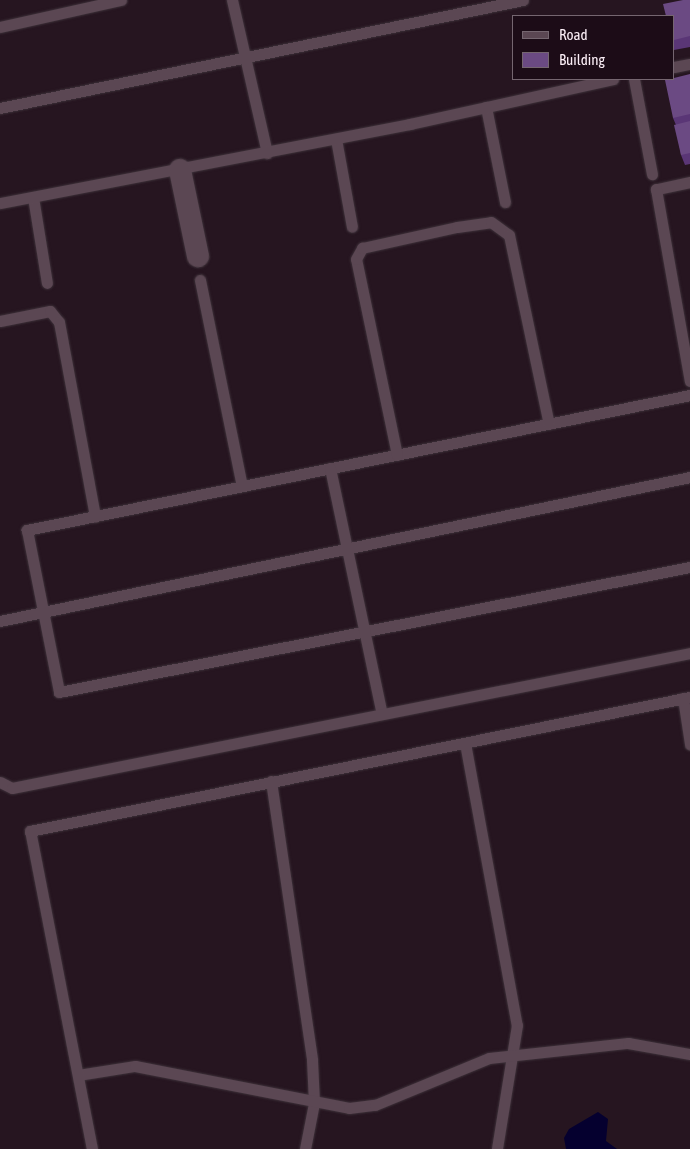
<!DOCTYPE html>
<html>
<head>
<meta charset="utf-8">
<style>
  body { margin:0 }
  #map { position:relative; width:690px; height:1149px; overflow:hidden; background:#261520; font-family:"Asap Condensed",sans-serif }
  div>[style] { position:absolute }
  .water>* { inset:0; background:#05002f }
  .roads { filter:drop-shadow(0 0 1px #3d3139) drop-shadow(0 0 1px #3d3139) }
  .lane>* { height:11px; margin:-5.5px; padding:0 5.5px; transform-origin:5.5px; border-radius:5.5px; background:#5b4753 }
  .street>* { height:22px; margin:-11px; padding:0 11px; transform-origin:11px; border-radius:11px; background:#5b4753 }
  .wall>* { inset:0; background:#5a3676 }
  .building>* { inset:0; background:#6b4a83 }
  span { translate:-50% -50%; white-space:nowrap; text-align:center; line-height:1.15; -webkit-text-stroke:5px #1c0c17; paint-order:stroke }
  .legend { position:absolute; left:512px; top:15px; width:162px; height:65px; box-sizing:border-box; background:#1c0c17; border:1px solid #756670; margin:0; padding:6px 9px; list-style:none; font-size:15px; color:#fbeef6 }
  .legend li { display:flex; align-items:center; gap:10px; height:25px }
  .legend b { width:25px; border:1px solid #756670 }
</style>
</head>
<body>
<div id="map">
  <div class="water">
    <i style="clip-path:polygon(598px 1112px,608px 1119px,606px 1141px,617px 1149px,566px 1149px,564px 1138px,569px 1129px)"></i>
  </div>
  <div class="roads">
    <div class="lane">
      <i style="left:232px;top:0;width:157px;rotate:77.1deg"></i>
      <i style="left:0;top:27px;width:124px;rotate:-12.6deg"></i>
      <i style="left:674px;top:67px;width:16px;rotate:-11deg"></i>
      <i style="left:634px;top:79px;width:97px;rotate:79.3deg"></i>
      <i style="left:486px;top:107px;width:97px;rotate:78.7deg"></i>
      <i style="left:0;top:108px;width:534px;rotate:-11.67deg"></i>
      <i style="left:336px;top:139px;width:89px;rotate:79.7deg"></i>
      <i style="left:690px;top:182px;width:35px;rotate:168deg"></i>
      <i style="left:656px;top:189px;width:195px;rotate:80deg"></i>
      <i style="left:33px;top:197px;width:87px;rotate:80.8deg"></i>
      <i style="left:0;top:203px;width:418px;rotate:-10.9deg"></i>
      <i style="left:410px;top:124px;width:208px;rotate:-12.5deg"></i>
      <i style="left:200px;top:280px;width:210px;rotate:78.5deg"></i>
      <i style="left:0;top:321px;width:51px;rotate:-11.3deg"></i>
      <i style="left:50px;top:311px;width:14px;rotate:51deg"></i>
      <i style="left:59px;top:322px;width:198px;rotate:79.5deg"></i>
      <i style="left:690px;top:395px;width:677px;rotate:168.49deg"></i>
      <i style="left:27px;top:530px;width:165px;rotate:78.8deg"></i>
      <i style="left:59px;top:692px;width:643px;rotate:-11.21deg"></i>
      <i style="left:397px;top:455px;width:200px;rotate:-101.8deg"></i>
      <i style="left:356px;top:259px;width:13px;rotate:-61deg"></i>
      <i style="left:362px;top:248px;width:97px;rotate:-12.5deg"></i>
      <i style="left:457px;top:227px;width:34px;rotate:-8deg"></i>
      <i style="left:491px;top:222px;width:22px;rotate:36deg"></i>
      <i style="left:509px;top:235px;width:193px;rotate:78.1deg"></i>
      <i style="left:330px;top:468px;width:251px;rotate:78.1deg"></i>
      <i style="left:0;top:621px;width:705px;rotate:-11.79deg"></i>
      <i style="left:683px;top:698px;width:47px;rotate:81.3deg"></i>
      <i style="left:465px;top:743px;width:287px;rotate:79.6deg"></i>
      <i style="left:517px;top:1025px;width:126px;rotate:99.2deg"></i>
      <i style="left:271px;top:781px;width:282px;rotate:81.6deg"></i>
      <i style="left:312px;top:1060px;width:43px;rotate:87.3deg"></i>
      <i style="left:314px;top:1103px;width:47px;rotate:101.1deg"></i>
      <i style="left:0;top:782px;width:13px;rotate:27deg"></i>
      <i style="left:12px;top:788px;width:691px;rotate:-11.26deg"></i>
      <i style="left:78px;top:1075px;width:58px;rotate:-9deg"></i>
      <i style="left:135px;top:1066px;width:218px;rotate:11.1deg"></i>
      <i style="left:349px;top:1108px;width:26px;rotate:-7deg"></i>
      <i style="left:375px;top:1105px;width:123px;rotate:-22.4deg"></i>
      <i style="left:489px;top:1058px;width:140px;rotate:-6.2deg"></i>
      <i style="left:628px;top:1043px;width:63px;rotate:10.1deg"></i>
      <i style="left:92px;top:1149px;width:324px;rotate:-101deg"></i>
      <i style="left:30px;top:831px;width:673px;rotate:-11.48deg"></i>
    </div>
    <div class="street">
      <i style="left:180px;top:170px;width:88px;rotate:78.2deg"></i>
    </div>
  </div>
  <div class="wall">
    <i style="clip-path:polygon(690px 0,690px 47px,674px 50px,674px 16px)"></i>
    <i style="clip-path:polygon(690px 74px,690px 164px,685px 165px,681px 155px,676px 125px,673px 118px)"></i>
  </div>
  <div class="building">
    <i style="clip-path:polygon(683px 0,690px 0,690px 36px,674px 40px,674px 16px,666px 16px,663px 4px)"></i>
    <i style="clip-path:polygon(690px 74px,690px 114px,673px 118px,665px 80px,674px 79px,674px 78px)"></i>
    <i style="clip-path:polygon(690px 121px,690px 153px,681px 155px,674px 125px)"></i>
  </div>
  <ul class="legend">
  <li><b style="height:6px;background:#5b4753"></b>Road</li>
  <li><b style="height:14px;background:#6b4a83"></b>Building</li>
  </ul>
</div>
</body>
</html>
